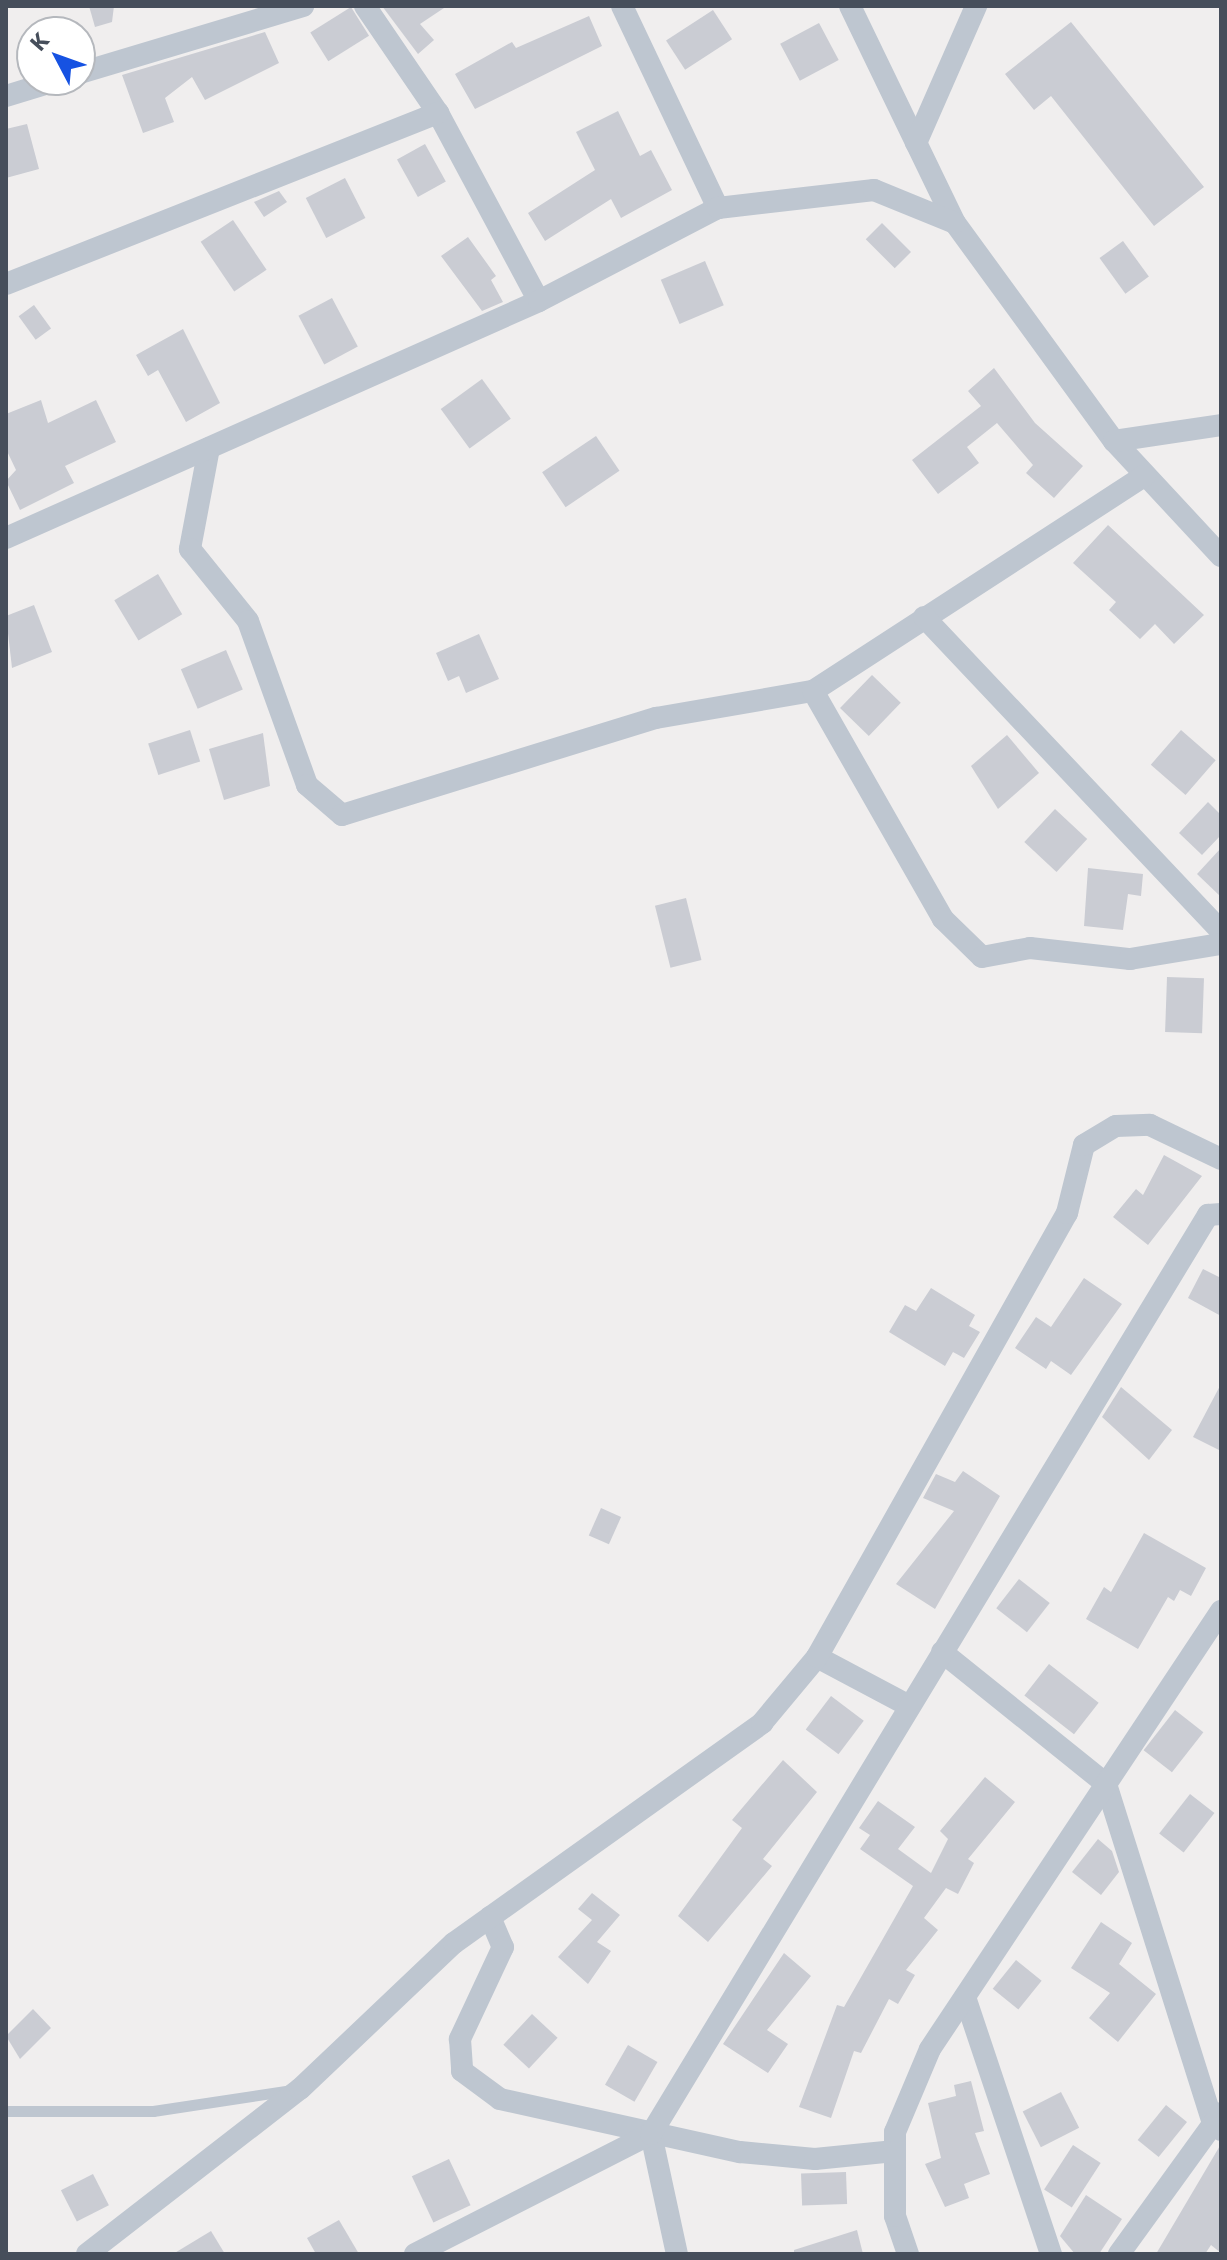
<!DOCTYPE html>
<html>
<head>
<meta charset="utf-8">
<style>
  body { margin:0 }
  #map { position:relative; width:1227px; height:2260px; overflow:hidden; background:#f0eeee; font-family:Commissioner,sans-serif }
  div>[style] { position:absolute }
  .building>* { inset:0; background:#caccd3; transform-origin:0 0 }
  .lane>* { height:11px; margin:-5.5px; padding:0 5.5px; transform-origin:5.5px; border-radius:5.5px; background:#bec6d0 }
  .street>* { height:22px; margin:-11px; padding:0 11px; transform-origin:11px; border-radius:11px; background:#bec6d0 }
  span { translate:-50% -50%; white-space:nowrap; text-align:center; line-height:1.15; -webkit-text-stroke:7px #fff; paint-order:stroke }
  .frame { position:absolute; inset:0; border:8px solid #464e5b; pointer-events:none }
  .north { position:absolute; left:16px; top:16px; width:80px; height:80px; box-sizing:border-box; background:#fff; border:2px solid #b5b8bd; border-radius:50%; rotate:311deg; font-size:22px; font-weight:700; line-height:32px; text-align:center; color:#464e5b }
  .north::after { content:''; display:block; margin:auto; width:28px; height:36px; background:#1652e2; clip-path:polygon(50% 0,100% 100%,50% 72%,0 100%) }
</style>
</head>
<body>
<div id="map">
  <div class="building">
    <i style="clip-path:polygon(89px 6px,114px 6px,112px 22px,95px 27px)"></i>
    <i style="clip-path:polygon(382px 6px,447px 6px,420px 24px,434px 40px,418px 54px)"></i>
    <i style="left:351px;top:7px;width:34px;height:48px;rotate:58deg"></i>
    <i style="left:713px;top:10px;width:35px;height:56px;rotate:57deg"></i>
    <i style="clip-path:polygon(589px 16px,602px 46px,475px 109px,455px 74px,512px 42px,516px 48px)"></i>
    <i style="clip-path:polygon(1071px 22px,1204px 187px,1154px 226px,1051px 96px,1034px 110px,1005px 74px)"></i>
    <i style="left:819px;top:23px;width:42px;height:44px;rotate:62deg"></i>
    <i style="clip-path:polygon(265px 32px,279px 63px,205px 100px,192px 77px,165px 98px,174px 122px,143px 133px,122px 75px)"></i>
    <i style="clip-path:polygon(618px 111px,640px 156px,651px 150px,672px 190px,621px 218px,611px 199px,545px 241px,528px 213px,595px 170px,576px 132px)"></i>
    <i style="clip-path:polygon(27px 124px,39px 169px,6px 178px,6px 129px)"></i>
    <i style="left:425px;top:144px;width:43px;height:32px;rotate:61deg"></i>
    <i style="left:345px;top:178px;width:45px;height:44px;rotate:63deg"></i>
    <i style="clip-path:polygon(279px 191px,287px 202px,264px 217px,254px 202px)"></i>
    <i style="left:233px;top:220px;width:60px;height:39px;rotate:56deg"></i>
    <i style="left:882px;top:223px;width:41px;height:23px;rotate:45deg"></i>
    <i style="clip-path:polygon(468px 237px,496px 276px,491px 280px,503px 302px,482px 311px,441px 256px)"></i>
    <i style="left:1123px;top:241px;width:44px;height:29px;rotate:54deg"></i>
    <i style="left:705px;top:261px;width:48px;height:48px;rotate:67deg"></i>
    <i style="left:332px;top:298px;width:55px;height:38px;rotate:62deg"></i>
    <i style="left:34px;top:305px;width:29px;height:19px;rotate:54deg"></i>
    <i style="clip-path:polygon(183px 329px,220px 403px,186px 422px,158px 370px,148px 376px,136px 355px)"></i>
    <i style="clip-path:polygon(994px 368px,1035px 423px,1083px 466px,1054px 498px,1026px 473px,1033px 465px,997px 423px,967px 447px,979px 463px,938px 494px,912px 460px,981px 406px,968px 391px)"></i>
    <i style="left:482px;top:379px;width:49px;height:51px;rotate:54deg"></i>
    <i style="clip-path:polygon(41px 400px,48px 423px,96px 400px,116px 442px,65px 466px,74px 483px,20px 510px,6px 481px,16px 470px,6px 449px,6px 414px)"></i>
    <i style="left:596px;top:436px;width:42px;height:65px;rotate:56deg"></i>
    <i style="clip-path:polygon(1108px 525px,1204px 615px,1174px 644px,1155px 624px,1140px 639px,1109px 610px,1116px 602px,1073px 563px)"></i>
    <i style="left:158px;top:574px;width:47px;height:51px;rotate:59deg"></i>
    <i style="clip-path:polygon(34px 605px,52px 652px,12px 668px,6px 616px)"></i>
    <i style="clip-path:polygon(479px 634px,499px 679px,466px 693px,459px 676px,448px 681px,436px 653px)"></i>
    <i style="left:226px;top:650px;width:43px;height:49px;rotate:67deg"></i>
    <i style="left:872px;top:675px;width:40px;height:46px;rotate:44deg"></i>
    <i style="left:190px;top:730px;width:33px;height:44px;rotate:72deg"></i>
    <i style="left:1181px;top:730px;width:46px;height:46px;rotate:41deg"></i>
    <i style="clip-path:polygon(263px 733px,270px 786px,224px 800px,209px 749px)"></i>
    <i style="clip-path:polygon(1007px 735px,1039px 773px,998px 809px,971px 766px)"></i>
    <i style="clip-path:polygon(1208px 802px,1221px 815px,1221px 835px,1202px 855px,1179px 833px)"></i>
    <i style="left:1055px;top:809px;width:44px;height:45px;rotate:43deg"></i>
    <i style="clip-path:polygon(1221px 848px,1221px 897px,1197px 874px)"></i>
    <i style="clip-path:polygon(1088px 868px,1143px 874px,1141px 896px,1128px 894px,1123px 930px,1084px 926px)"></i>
    <i style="left:686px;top:898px;width:64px;height:32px;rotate:76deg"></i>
    <i style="left:1167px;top:977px;width:37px;height:55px;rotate:2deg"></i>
    <i style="clip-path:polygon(1164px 1155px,1202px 1176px,1148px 1245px,1113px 1217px,1136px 1189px,1143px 1195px)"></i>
    <i style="clip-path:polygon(1203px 1269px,1221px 1278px,1221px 1316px,1188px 1298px)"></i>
    <i style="clip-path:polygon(1084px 1278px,1122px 1304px,1071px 1375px,1051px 1361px,1046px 1369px,1015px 1348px,1036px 1317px,1051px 1327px)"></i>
    <i style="clip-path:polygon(931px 1288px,975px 1315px,969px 1326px,980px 1332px,964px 1358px,953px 1352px,945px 1366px,889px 1332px,905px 1305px,916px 1311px)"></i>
    <i style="clip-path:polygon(1221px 1384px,1221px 1451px,1193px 1437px)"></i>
    <i style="clip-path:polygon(1121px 1387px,1172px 1430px,1149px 1460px,1102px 1417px)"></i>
    <i style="clip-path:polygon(963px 1471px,1000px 1496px,935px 1609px,896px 1584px,954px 1511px,923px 1498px,936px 1474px,955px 1482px)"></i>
    <i style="left:601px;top:1508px;width:22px;height:30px;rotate:24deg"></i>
    <i style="clip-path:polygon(1144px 1533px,1206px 1568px,1191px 1596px,1180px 1590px,1174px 1601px,1168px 1597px,1138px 1649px,1086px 1619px,1104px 1587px,1111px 1592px)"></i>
    <i style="left:1019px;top:1579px;width:39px;height:37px;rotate:38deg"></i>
    <i style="left:1049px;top:1664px;width:63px;height:40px;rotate:38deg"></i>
    <i style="left:831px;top:1696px;width:41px;height:42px;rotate:37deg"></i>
    <i style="left:1175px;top:1710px;width:36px;height:51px;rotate:38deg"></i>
    <i style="clip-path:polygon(783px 1760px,817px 1792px,763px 1859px,772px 1866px,708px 1942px,678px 1916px,742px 1828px,732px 1820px)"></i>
    <i style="clip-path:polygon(985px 1777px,1015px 1802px,968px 1859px,974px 1863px,958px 1894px,946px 1888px,924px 1918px,938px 1930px,906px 1970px,915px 1975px,898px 2004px,889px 1999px,861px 2053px,854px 2051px,831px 2118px,799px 2107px,837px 2005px,844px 2007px,913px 1886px,860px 1849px,870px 1835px,859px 1828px,878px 1801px,915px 1827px,898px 1849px,931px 1873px,948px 1839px,940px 1831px)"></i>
    <i style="left:1190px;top:1794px;width:31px;height:50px;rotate:38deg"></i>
    <i style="clip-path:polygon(1098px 1839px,1112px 1851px,1119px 1872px,1101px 1895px,1072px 1872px)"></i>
    <i style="clip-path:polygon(592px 1893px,620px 1915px,597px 1942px,611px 1951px,588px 1984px,558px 1957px,592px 1920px,578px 1909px)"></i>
    <i style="clip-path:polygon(1101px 1922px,1132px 1943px,1119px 1964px,1156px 1994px,1118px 2042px,1089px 2018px,1110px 1993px,1071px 1968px)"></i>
    <i style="clip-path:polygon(784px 1953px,811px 1976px,767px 2030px,788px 2044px,768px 2073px,723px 2044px)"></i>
    <i style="left:1016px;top:1960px;width:33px;height:37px;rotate:39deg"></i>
    <i style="clip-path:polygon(33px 2009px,51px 2028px,20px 2059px,6px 2036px)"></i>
    <i style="left:532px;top:2014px;width:35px;height:42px;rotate:43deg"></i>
    <i style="left:628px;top:2045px;width:34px;height:46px;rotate:30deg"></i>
    <i style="clip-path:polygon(971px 2081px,984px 2131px,975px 2133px,990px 2174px,964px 2184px,969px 2198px,945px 2207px,925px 2164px,941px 2158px,928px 2103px,956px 2096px,954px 2085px)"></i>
    <i style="left:1061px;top:2092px;width:40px;height:43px;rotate:63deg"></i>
    <i style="left:1166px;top:2105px;width:27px;height:45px;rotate:39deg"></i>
    <i style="clip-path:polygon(1221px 2144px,1221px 2253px,1211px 2245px,1205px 2254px,1156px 2254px)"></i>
    <i style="left:1073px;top:2145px;width:33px;height:53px;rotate:33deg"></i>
    <i style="left:449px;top:2159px;width:51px;height:41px;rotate:65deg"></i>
    <i style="left:846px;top:2172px;width:32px;height:45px;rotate:88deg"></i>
    <i style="left:93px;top:2174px;width:35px;height:36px;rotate:63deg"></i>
    <i style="clip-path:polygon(1086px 2195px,1122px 2219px,1099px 2254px,1075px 2254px,1060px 2236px)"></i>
    <i style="clip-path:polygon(339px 2220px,359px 2254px,316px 2254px,307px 2238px)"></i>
    <i style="clip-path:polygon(857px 2230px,863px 2254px,794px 2254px,794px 2250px)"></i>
    <i style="clip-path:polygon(211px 2231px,225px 2254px,173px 2254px)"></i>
  </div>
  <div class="lane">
    <i style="left:6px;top:2111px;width:147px"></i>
    <i style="left:153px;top:2111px;width:141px;rotate:-8.6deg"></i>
  </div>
  <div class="street">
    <i style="left:365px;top:6px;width:130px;rotate:55.7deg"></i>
    <i style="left:438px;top:113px;width:213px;rotate:61.8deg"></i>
    <i style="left:622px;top:6px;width:224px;rotate:64.6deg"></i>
    <i style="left:850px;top:6px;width:241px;rotate:64.2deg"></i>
    <i style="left:955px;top:223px;width:270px;rotate:53.9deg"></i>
    <i style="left:1114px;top:441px;width:157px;rotate:47.1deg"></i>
    <i style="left:80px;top:73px;width:233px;rotate:-16.7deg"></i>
    <i style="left:6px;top:96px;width:54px;rotate:-17.1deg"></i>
    <i style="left:916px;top:143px;width:150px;rotate:-66.3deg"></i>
    <i style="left:6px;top:284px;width:465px;rotate:-21.6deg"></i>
    <i style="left:1114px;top:441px;width:108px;rotate:-8.5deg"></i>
    <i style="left:209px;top:448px;width:103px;rotate:100.7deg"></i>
    <i style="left:190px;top:549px;width:92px;rotate:51.1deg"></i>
    <i style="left:248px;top:621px;width:174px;rotate:70.2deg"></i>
    <i style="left:307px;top:785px;width:46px;rotate:40.6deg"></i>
    <i style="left:342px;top:815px;width:329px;rotate:-17.2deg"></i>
    <i style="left:656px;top:718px;width:159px;rotate:-9.8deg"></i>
    <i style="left:813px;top:691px;width:396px;rotate:-33deg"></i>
    <i style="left:6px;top:538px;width:583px;rotate:-23.97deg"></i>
    <i style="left:539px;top:301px;width:202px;rotate:-27.5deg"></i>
    <i style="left:718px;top:208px;width:157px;rotate:-6.6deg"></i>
    <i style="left:874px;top:190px;width:87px;rotate:22.2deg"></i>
    <i style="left:924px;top:617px;width:432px;rotate:46.6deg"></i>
    <i style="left:813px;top:691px;width:262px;rotate:60.3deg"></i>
    <i style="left:943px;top:919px;width:54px;rotate:44.3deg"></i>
    <i style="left:982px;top:957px;width:49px;rotate:-10.6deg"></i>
    <i style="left:1030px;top:948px;width:101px;rotate:6.3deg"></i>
    <i style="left:1130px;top:959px;width:92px;rotate:-9.4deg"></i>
    <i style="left:942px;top:1652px;width:211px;rotate:38.8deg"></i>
    <i style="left:1106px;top:1784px;width:356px;rotate:72.5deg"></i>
    <i style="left:1213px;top:2124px;width:10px;rotate:37deg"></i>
    <i style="left:817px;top:1657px;width:104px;rotate:28deg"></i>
    <i style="left:490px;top:1917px;width:33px;rotate:67deg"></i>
    <i style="left:503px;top:1947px;width:102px;rotate:115.1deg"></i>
    <i style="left:460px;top:2039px;width:32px;rotate:86deg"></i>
    <i style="left:462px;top:2071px;width:47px;rotate:36.4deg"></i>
    <i style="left:500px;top:2099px;width:246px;rotate:12.5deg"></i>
    <i style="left:740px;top:2152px;width:75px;rotate:5.3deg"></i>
    <i style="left:815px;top:2159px;width:80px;rotate:-5.7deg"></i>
    <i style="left:965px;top:1997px;width:271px;rotate:71.5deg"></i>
    <i style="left:651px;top:2134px;width:123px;rotate:77.8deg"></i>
    <i style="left:87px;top:2254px;width:269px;rotate:-37.8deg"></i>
    <i style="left:300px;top:2089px;width:212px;rotate:-43.5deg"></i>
    <i style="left:454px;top:1943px;width:379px;rotate:-35.5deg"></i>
    <i style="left:762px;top:1723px;width:86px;rotate:-50.2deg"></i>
    <i style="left:817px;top:1657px;width:510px;rotate:-60.62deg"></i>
    <i style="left:1067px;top:1213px;width:70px;rotate:-76deg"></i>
    <i style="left:1084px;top:1145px;width:37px;rotate:-31deg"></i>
    <i style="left:1116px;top:1126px;width:34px;rotate:-2deg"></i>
    <i style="left:1150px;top:1125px;width:79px;rotate:25.6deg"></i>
    <i style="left:415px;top:2254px;width:265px;rotate:-27deg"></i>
    <i style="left:651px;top:2134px;width:1075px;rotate:-58.78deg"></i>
    <i style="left:1208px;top:1215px;width:13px;rotate:-4deg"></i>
    <i style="left:908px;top:2254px;width:40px;rotate:-108.9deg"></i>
    <i style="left:895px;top:2216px;width:84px;rotate:-90deg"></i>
    <i style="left:895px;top:2132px;width:90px;rotate:-67.1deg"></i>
    <i style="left:930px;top:2049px;width:526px;rotate:-56.4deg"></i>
    <i style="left:1119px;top:2254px;width:174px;rotate:-54.1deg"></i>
  </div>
  <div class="frame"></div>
  <div class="north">K</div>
</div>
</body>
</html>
